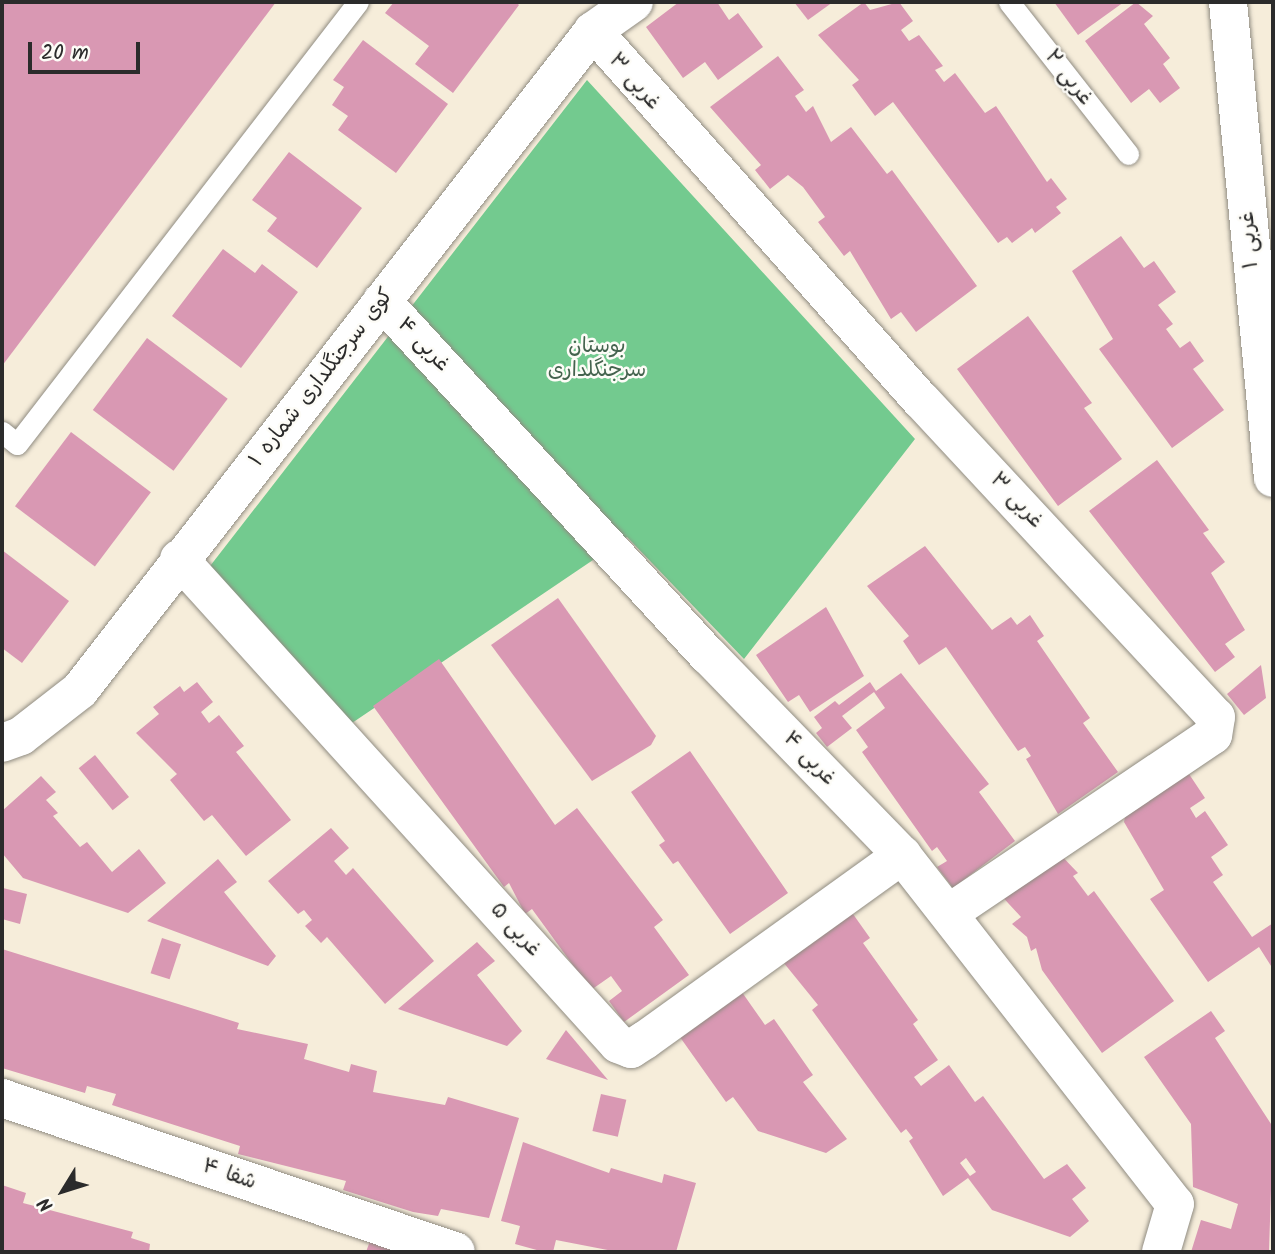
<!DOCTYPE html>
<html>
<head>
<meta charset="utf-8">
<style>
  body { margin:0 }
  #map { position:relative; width:1275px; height:1254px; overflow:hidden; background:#f6edda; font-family:Kalam,"Playpen Sans Arabic",sans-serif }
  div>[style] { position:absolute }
  .green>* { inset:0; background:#73ca8f }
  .building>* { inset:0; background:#d998b3; transform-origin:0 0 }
  .roads { filter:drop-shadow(0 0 2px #908c82) drop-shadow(0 0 2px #908c82) }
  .lane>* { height:21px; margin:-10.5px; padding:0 10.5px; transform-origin:10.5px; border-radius:10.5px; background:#fff }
  .street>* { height:38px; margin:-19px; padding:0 19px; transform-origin:19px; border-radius:19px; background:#fff }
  span { translate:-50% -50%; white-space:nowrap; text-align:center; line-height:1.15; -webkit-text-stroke:5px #fdfcf7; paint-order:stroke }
  .street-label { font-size:21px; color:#2b2b2b }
  .park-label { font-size:21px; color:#44634e }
  .frame { position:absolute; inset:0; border:4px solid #2b2b2b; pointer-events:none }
  .north { position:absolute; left:28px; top:1156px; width:70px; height:70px; -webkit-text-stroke:5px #fdfcf7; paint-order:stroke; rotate:232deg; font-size:19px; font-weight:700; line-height:28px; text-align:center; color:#2b2b2b }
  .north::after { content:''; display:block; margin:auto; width:24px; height:32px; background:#2b2b2b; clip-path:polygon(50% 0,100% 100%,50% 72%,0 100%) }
  .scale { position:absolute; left:28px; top:42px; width:112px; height:32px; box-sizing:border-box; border:4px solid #2b2b2b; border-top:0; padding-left:9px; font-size:21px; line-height:24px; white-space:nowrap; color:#2b2b2b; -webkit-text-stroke:5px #fdfcf7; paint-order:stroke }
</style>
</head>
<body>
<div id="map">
  <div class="green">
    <i style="clip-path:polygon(587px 80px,915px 439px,744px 659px,627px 537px,352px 723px,207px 570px)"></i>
  </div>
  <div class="building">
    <i style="clip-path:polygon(2px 2px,276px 2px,2px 366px)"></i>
    <i style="clip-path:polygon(394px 2px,516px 2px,519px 5px,453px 93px,415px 64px,429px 46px,385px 13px)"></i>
    <i style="clip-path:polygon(679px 2px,717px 2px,729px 20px,738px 13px,763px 47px,718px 80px,705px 62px,683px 78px,646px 27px)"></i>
    <i style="clip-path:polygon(794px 2px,833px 2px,808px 20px)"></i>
    <i style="clip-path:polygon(864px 2px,870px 10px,899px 2px,913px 21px,901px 30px,909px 41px,919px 35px,943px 66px,935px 70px,944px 82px,955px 73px,985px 113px,996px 106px,1047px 182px,1051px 178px,1067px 199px,1056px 207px,1061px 213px,1035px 233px,1032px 228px,1012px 243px,1007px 237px,998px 243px,893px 102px,875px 116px,852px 85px,859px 80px,818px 35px)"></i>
    <i style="clip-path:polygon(1054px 2px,1124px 2px,1078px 35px)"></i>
    <i style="clip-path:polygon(1136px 2px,1153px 16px,1144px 24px,1170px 58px,1163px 64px,1180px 88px,1160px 103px,1149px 89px,1131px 103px,1085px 41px)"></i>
    <i style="clip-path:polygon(363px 40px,448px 104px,396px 173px,338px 130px,348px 116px,332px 105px,344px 87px,333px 80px)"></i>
    <i style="clip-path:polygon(778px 56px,804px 90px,795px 96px,806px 112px,813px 106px,831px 142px,851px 127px,887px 174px,892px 170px,977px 286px,916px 332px,901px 312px,891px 319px,850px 251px,844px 256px,818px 222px,825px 217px,803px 187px,788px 175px,770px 189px,755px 170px,761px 165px,710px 107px)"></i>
    <i style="clip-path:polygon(289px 152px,362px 208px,317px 268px,267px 231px,277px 218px,252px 200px)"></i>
    <i style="clip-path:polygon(1121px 236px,1144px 268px,1154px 261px,1176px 292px,1158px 305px,1173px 324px,1166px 329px,1180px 348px,1190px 341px,1204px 361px,1193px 369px,1224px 410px,1172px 448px,1099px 349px,1113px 339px,1072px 271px)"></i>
    <i style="clip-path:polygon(223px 249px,255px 273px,262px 264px,298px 292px,241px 368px,172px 316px)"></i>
    <i style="clip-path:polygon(1028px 316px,1092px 403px,1084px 408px,1122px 459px,1058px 506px,957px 369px)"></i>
    <i style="left:147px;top:338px;width:101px;height:90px;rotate:37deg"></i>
    <i style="left:71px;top:432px;width:100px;height:93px;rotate:37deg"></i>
    <i style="clip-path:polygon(1157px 460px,1209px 530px,1203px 533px,1225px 562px,1211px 573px,1245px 630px,1225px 644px,1235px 657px,1215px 672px,1089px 511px)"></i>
    <i style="clip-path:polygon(925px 546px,992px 630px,1011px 617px,1017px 625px,1030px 615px,1044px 636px,1037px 641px,1090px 718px,1083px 723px,1118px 772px,1058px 814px,1026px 759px,1031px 756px,1025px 747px,1018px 751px,946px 647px,919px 665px,903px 641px,909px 636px,867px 586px)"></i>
    <i style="clip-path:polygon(2px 550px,69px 601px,22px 663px,2px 648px)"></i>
    <i style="clip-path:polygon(558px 598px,656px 736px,651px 745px,592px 781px,491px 645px)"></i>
    <i style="clip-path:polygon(826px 607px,864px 676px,810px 712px,799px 695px,788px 702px,756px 655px)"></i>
    <i style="clip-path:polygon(439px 659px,555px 825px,577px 808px,663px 920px,654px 927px,689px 975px,624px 1022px,609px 1001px,622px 991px,611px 976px,591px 990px,532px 909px,525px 914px,509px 883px,504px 887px,373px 706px)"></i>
    <i style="clip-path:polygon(1261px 665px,1266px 698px,1244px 715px,1227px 694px)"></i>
    <i style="clip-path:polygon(901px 673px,989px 784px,979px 792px,1015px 841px,953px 888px,937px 867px,947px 861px,937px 847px,932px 851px,862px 752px,868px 747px,856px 730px,885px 708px,874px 692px,842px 716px,852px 728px,827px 747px,816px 733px,822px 728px,814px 717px,835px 701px,839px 705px,870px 682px,876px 691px)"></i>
    <i style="clip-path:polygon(197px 682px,213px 702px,201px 712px,209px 723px,219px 715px,244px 746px,236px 752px,291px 820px,246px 856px,212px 815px,204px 821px,170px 780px,177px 774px,136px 733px,159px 714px,153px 707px,180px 686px,184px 692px)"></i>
    <i style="clip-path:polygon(690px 751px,788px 893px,730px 934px,678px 861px,673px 864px,659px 845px,665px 841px,631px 792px)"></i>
    <i style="left:95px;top:755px;width:54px;height:21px;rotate:51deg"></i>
    <i style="clip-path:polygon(1189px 774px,1205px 798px,1190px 808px,1196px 818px,1205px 811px,1228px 845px,1211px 857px,1223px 875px,1213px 882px,1252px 937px,1273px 923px,1273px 969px,1259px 947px,1208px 982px,1150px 899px,1164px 890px,1124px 822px,1126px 812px)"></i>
    <i style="clip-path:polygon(41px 776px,56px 792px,46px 800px,58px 813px,53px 816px,80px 847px,87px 842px,112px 872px,139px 849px,166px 883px,128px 913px,23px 878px,2px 853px,2px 811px)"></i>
    <i style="clip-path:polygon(331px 828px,349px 848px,334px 861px,346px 875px,353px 868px,434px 961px,385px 1004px,327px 937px,321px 943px,305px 926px,312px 920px,304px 910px,298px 914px,268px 881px)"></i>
    <i style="clip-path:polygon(1054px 848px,1078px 873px,1073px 876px,1088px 896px,1094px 891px,1174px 1001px,1102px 1053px,1042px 970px,1036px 948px,1031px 951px,1027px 937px,1012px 924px,1021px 917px,996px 890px)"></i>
    <i style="clip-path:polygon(218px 859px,237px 882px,224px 892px,276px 956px,268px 966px,147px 921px)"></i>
    <i style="clip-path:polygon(3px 888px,27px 894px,20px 924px,2px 919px)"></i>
    <i style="clip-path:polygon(evenodd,848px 907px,870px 938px,863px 943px,918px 1020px,913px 1024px,938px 1060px,914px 1077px,921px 1086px,949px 1065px,975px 1102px,983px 1096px,1044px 1179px,1067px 1164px,1086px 1188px,1072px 1199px,1089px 1221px,1070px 1237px,992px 1210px,968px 1178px,943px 1196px,909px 1141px,913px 1138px,906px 1129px,901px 1133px,812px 1010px,818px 1005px,779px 957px,848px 907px,966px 1158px,976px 1172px,970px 1176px,960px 1163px,966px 1158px)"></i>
    <i style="left:162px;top:938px;width:20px;height:37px;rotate:18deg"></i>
    <i style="clip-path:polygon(477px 942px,495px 961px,477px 975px,522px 1031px,507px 1046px,398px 1009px)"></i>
    <i style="clip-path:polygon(2px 949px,239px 1023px,237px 1029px,308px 1044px,304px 1059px,349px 1072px,351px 1064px,377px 1071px,373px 1092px,445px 1105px,448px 1097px,519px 1118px,489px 1218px,441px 1209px,438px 1216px,413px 1212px,343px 1190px,346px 1181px,238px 1154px,240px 1146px,112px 1105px,116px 1094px,87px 1086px,85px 1093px,2px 1068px)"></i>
    <i style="clip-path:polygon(732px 978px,765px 1025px,774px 1019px,813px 1075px,803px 1082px,847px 1139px,826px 1153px,758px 1131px,733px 1097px,726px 1102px,670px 1023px)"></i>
    <i style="clip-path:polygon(1211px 1011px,1225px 1031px,1215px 1038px,1273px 1127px,1269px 1252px,1191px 1252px,1201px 1220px,1231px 1229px,1238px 1204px,1193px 1187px,1191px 1124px,1144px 1057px)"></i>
    <i style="clip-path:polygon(566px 1030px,608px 1080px,546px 1059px)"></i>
    <i style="left:601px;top:1094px;width:26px;height:38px;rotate:13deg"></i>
    <i style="clip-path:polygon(523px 1142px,609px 1173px,611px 1168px,662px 1183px,664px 1174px,696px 1183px,676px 1252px,618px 1252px,556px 1240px,553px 1252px,544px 1252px,515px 1244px,520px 1226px,501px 1221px)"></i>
    <i style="clip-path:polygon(2px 1185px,26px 1193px,23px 1203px,133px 1232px,131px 1238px,150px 1244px,149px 1252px,2px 1252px)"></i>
    <i style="clip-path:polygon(370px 1241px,405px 1252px,366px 1252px)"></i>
  </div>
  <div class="roads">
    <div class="lane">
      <i style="left:1009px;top:2px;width:193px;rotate:51.9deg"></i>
      <i style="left:2px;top:432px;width:19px;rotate:39deg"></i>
      <i style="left:17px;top:444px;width:558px;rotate:-52.35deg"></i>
    </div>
    <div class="street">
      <i style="left:1228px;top:2px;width:478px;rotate:84.6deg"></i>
      <i style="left:593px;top:31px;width:494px;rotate:48.4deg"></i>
      <i style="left:921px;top:400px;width:433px;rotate:47.1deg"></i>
      <i style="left:1216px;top:717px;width:18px;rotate:99deg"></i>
      <i style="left:1213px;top:735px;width:318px;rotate:146deg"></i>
      <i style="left:382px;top:301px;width:483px;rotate:47.4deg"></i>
      <i style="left:709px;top:656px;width:277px;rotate:45.9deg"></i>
      <i style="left:902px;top:855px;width:443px;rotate:52deg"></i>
      <i style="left:1175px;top:1204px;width:50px;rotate:106.3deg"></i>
      <i style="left:179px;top:559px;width:654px;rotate:47.85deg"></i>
      <i style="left:618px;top:1044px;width:14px;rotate:21deg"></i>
      <i style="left:631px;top:1049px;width:17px;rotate:-33deg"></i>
      <i style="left:645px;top:1040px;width:317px;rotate:-35.7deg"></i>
      <i style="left:2px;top:743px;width:20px;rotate:-20deg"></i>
      <i style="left:21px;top:736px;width:75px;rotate:-37.9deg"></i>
      <i style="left:80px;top:690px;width:835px;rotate:-52.1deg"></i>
      <i style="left:593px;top:31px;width:50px;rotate:-35.3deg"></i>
      <i style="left:2px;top:1098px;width:479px;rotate:18.7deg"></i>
    </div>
  </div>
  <div class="street-label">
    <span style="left:1068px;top:78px;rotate:52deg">غربی ۲</span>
    <span style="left:634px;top:82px;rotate:49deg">غربی ۳</span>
    <span style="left:1250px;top:240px;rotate:-95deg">غربی ۱</span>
    <span style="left:423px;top:345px;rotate:47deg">غربی ۴</span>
    <span style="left:322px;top:378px;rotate:-52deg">کوی سرجنگلداری شماره ۱</span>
    <span style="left:1016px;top:501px;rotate:47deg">غربی ۳</span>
    <span style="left:809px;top:759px;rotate:46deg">غربی ۴</span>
    <span style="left:515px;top:930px;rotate:48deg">غربی ۵</span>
    <span style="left:229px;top:1175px;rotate:19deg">شفا ۴</span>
  </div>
  <div class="park-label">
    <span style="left:597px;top:359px">بوستان<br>سرجنگلداری</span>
  </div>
  <div class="frame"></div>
  <div class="north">N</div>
  <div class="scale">20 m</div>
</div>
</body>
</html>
